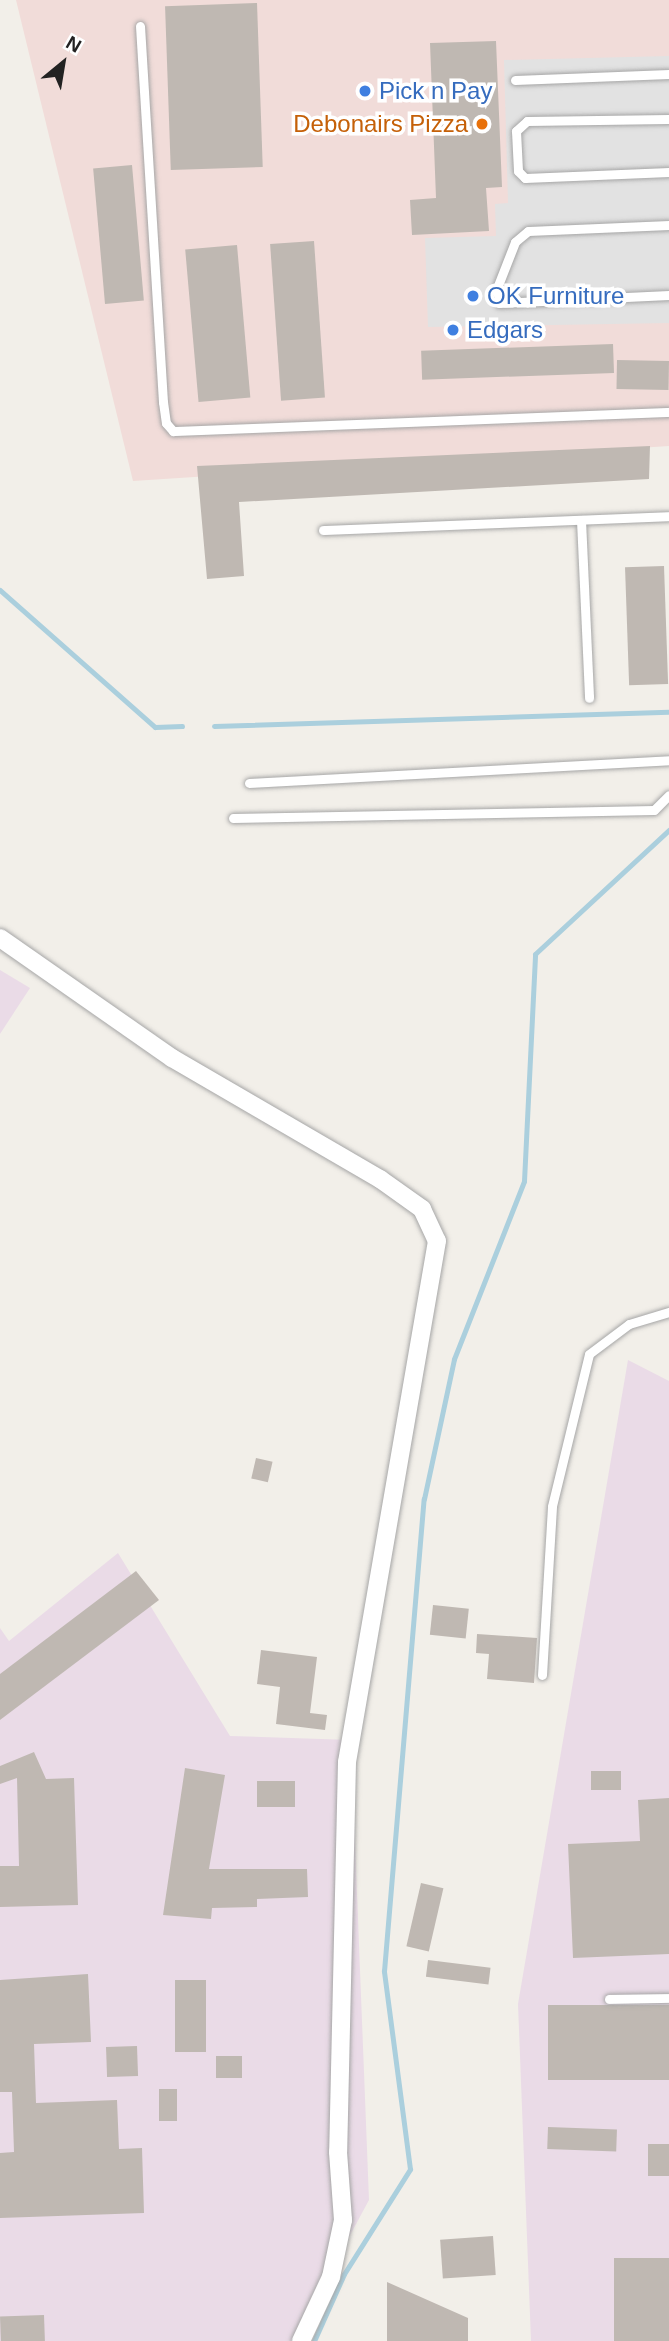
<!DOCTYPE html>
<html>
<head>
<meta charset="utf-8">
<style>
  body { margin:0 }
  #map { position:relative; width:669px; height:2341px; overflow:hidden; background:#f2efe9; font-family:Helvetica,sans-serif }
  div>[style] { position:absolute }
  .commercial>* { inset:0; background:#f1dcd9 }
  .industrial>* { inset:0; background:#eadbe7 }
  .parking>* { inset:0; background:#e2e2e2 }
  .stream>* { height:5px; margin:-2.5px; padding:0 2.5px; transform-origin:2.5px; border-radius:2.5px; background:#abcfdd }
  .building>* { inset:0; background:#bfb8b2; transform-origin:0 0 }
  .roads { filter:drop-shadow(0 0 2px #a6a6a6) drop-shadow(0 0 2px #a6a6a6) }
  .lane>* { height:9px; margin:-4.5px; padding:0 4.5px; transform-origin:4.5px; border-radius:4.5px; background:#fff }
  .street>* { height:18px; margin:-9px; padding:0 9px; transform-origin:9px; border-radius:9px; background:#fff }
  .dots>* { width:19px; height:19px; translate:-50% -50%; box-sizing:border-box; border:4px solid #fff; border-radius:50% }
  span { translate:-50% -50%; white-space:nowrap; text-align:center; line-height:1.15; -webkit-text-stroke:7px #fff; paint-order:stroke }
  .shop-label { font-size:24px; color:#366cbe }
  .left { translate:0 -50%; text-align:left }
  .food-label { font-size:24px; color:#c56008 }
  .right { translate:-100% -50%; text-align:right }
  .north { position:absolute; left:28px; top:28px; width:70px; height:70px; -webkit-text-stroke:5px #fff; paint-order:stroke; rotate:30deg; font-size:19px; font-weight:700; line-height:28px; text-align:center; color:#222 }
  .north::after { content:''; display:block; margin:auto; width:24px; height:32px; background:#222; clip-path:polygon(50% 0,100% 100%,50% 72%,0 100%) }
</style>
</head>
<body>
<div id="map">
  <div class="commercial">
    <i style="clip-path:polygon(16px 0,669px 0,669px 446px,133px 481px)"></i>
  </div>
  <div class="industrial">
    <i style="clip-path:polygon(0 970px,30px 988px,0 1034px)"></i>
    <i style="clip-path:polygon(628px 1360px,669px 1381px,669px 2341px,531px 2341px,518px 2004px)"></i>
    <i style="clip-path:polygon(118px 1553px,230px 1736px,351px 1740px,369px 2200px,293px 2341px,0 2341px,0 1628px,9px 1641px)"></i>
  </div>
  <div class="parking">
    <i style="clip-path:polygon(669px 56px,669px 323px,428px 327px,425px 238px,496px 236px,495px 204px,508px 203px,504px 60px)"></i>
  </div>
  <div class="stream">
    <i style="left:0;top:590px;width:207px;rotate:41.5deg"></i>
    <i style="left:155px;top:727px;width:27px;rotate:-2deg"></i>
    <i style="left:214px;top:726px;width:455px;rotate:-1.8deg"></i>
    <i style="left:314px;top:2341px;width:73px;rotate:-65.9deg"></i>
    <i style="left:344px;top:2274px;width:124px;rotate:-57.8deg"></i>
    <i style="left:410px;top:2169px;width:200px;rotate:-97.5deg"></i>
    <i style="left:384px;top:1971px;width:474px;rotate:-85.2deg"></i>
    <i style="left:424px;top:1499px;width:143px;rotate:-77.9deg"></i>
    <i style="left:454px;top:1359px;width:191px;rotate:-68.5deg"></i>
    <i style="left:524px;top:1181px;width:227px;rotate:-87.2deg"></i>
    <i style="left:535px;top:954px;width:183px;rotate:-42.8deg"></i>
  </div>
  <div class="building">
    <i style="left:257px;top:3px;width:164px;height:92px;rotate:88deg"></i>
    <i style="clip-path:polygon(496px 41px,502px 187px,486px 188px,489px 231px,412px 235px,410px 200px,436px 198px,430px 43px)"></i>
    <i style="left:132px;top:165px;width:136px;height:39px;rotate:85deg"></i>
    <i style="left:314px;top:241px;width:157px;height:44px;rotate:86deg"></i>
    <i style="left:237px;top:245px;width:153px;height:52px;rotate:85deg"></i>
    <i style="left:613px;top:344px;width:29px;height:192px;rotate:88deg"></i>
    <i style="left:617px;top:360px;width:52px;height:29px;rotate:1deg"></i>
    <i style="clip-path:polygon(650px 446px,649px 479px,239px 502px,244px 576px,207px 579px,197px 466px)"></i>
    <i style="left:664px;top:566px;width:118px;height:39px;rotate:88deg"></i>
    <i style="left:256px;top:1458px;width:17px;height:21px;rotate:13deg"></i>
    <i style="clip-path:polygon(136px 1571px,159px 1600px,0 1720px,0 1674px)"></i>
    <i style="left:433px;top:1605px;width:36px;height:30px;rotate:6deg"></i>
    <i style="clip-path:polygon(477px 1634px,537px 1638px,534px 1683px,487px 1679px,489px 1654px,476px 1653px)"></i>
    <i style="clip-path:polygon(261px 1650px,317px 1657px,310px 1713px,327px 1715px,325px 1730px,276px 1724px,280px 1687px,257px 1684px)"></i>
    <i style="clip-path:polygon(34px 1752px,46px 1779px,74px 1778px,78px 1905px,0 1907px,0 1866px,19px 1866px,17px 1778px,0 1784px,0 1766px)"></i>
    <i style="clip-path:polygon(185px 1768px,225px 1775px,209px 1869px,307px 1869px,308px 1897px,257px 1899px,257px 1907px,212px 1908px,211px 1919px,163px 1915px)"></i>
    <i style="left:591px;top:1771px;width:30px;height:19px"></i>
    <i style="left:257px;top:1781px;width:38px;height:26px"></i>
    <i style="clip-path:polygon(669px 1798px,669px 1954px,573px 1958px,568px 1844px,640px 1841px,638px 1800px)"></i>
    <i style="left:421px;top:1883px;width:23px;height:65px;rotate:13deg"></i>
    <i style="left:428px;top:1960px;width:63px;height:17px;rotate:7deg"></i>
    <i style="clip-path:polygon(88px 1974px,91px 2042px,34px 2044px,36px 2103px,117px 2100px,119px 2149px,142px 2148px,144px 2213px,0 2218px,0 2153px,14px 2152px,12px 2092px,0 2092px,0 1980px)"></i>
    <i style="left:175px;top:1980px;width:31px;height:72px"></i>
    <i style="left:669px;top:2005px;width:75px;height:121px;rotate:90deg"></i>
    <i style="left:137px;top:2046px;width:30px;height:31px;rotate:88deg"></i>
    <i style="left:242px;top:2056px;width:22px;height:26px;rotate:90deg"></i>
    <i style="left:159px;top:2089px;width:18px;height:32px"></i>
    <i style="left:548px;top:2127px;width:69px;height:22px;rotate:2deg"></i>
    <i style="left:648px;top:2144px;width:21px;height:32px"></i>
    <i style="left:493px;top:2236px;width:39px;height:53px;rotate:86deg"></i>
    <i style="left:669px;top:2258px;width:83px;height:55px;rotate:90deg"></i>
    <i style="clip-path:polygon(387px 2282px,468px 2318px,468px 2341px,387px 2341px)"></i>
    <i style="left:44px;top:2315px;width:26px;height:44px;rotate:88deg"></i>
  </div>
  <div class="roads">
    <div class="lane">
      <i style="left:140px;top:26px;width:377px;rotate:86.5deg"></i>
      <i style="left:163px;top:402px;width:21px;rotate:82deg"></i>
      <i style="left:166px;top:423px;width:11px;rotate:49deg"></i>
      <i style="left:173px;top:431px;width:496px;rotate:-2.2deg"></i>
      <i style="left:515px;top:80px;width:154px;rotate:-2.2deg"></i>
      <i style="left:669px;top:119px;width:142px;rotate:179.2deg"></i>
      <i style="left:527px;top:121px;width:15px;rotate:138deg"></i>
      <i style="left:516px;top:131px;width:40px;rotate:87.1deg"></i>
      <i style="left:518px;top:171px;width:10px;rotate:45deg"></i>
      <i style="left:525px;top:178px;width:144px;rotate:-2.4deg"></i>
      <i style="left:669px;top:225px;width:141px;rotate:177.6deg"></i>
      <i style="left:528px;top:231px;width:17px;rotate:140deg"></i>
      <i style="left:515px;top:242px;width:49px;rotate:111.4deg"></i>
      <i style="left:497px;top:288px;width:15px;rotate:82deg"></i>
      <i style="left:499px;top:303px;width:170px;rotate:-2.7deg"></i>
      <i style="left:581px;top:520px;width:178px;rotate:87.4deg"></i>
      <i style="left:323px;top:530px;width:346px;rotate:-2.3deg"></i>
      <i style="left:249px;top:783px;width:421px;rotate:-3.1deg"></i>
      <i style="left:233px;top:818px;width:421px;rotate:-1.1deg"></i>
      <i style="left:654px;top:810px;width:21px;rotate:-45deg"></i>
      <i style="left:542px;top:1675px;width:169px;rotate:-86.6deg"></i>
      <i style="left:552px;top:1506px;width:156px;rotate:-76.3deg"></i>
      <i style="left:589px;top:1354px;width:50px;rotate:-36.9deg"></i>
      <i style="left:629px;top:1324px;width:42px;rotate:-16.7deg"></i>
      <i style="left:609px;top:1999px;width:60px;rotate:-1deg"></i>
    </div>
    <div class="street">
      <i style="left:0;top:938px;width:210px;rotate:34.9deg"></i>
      <i style="left:172px;top:1058px;width:241px;rotate:30.2deg"></i>
      <i style="left:380px;top:1179px;width:52px;rotate:35.5deg"></i>
      <i style="left:422px;top:1209px;width:35px;rotate:65deg"></i>
      <i style="left:437px;top:1241px;width:529px;rotate:99.8deg"></i>
      <i style="left:347px;top:1762px;width:390px;rotate:91.3deg"></i>
      <i style="left:338px;top:2152px;width:68px;rotate:85.8deg"></i>
      <i style="left:343px;top:2220px;width:58px;rotate:101.9deg"></i>
      <i style="left:331px;top:2277px;width:71px;rotate:115.1deg"></i>
    </div>
  </div>
  <div class="dots">
    <i style="left:365px;top:91px;background:#3f7fe0"></i>
    <i style="left:482px;top:124px;background:#e8710a"></i>
    <i style="left:473px;top:296px;background:#3f7fe0"></i>
    <i style="left:453px;top:330px;background:#3f7fe0"></i>
  </div>
  <div class="shop-label">
    <span class="left" style="left:379px;top:91px">Pick n Pay</span>
    <span class="left" style="left:487px;top:296px">OK Furniture</span>
    <span class="left" style="left:467px;top:330px">Edgars</span>
  </div>
  <div class="food-label">
    <span class="right" style="left:468px;top:124px">Debonairs Pizza</span>
  </div>
  <div class="north">N</div>
</div>
</body>
</html>
